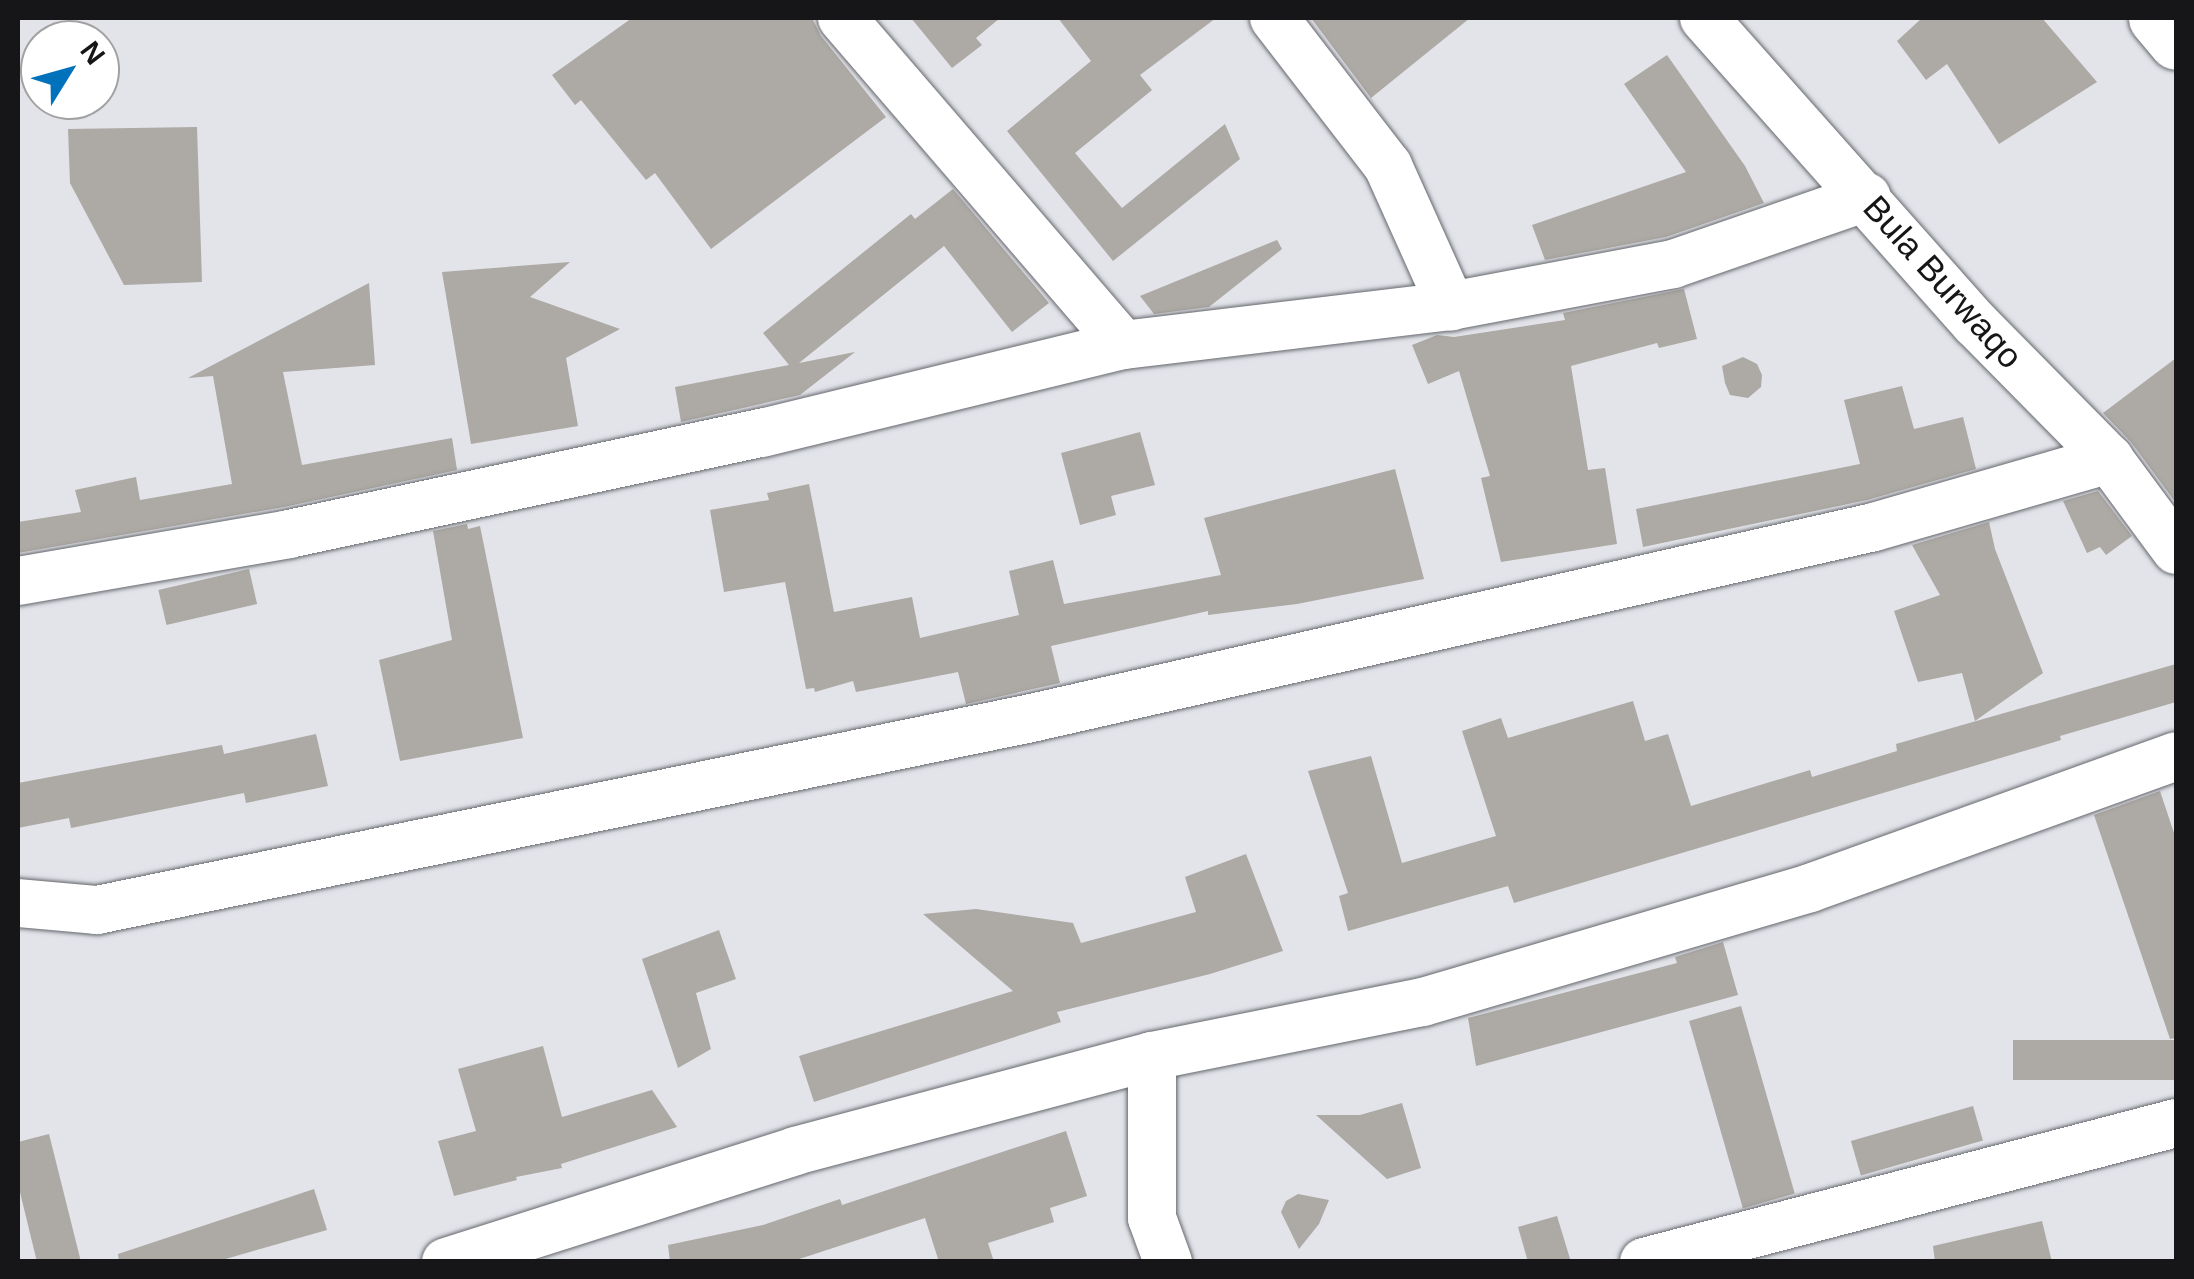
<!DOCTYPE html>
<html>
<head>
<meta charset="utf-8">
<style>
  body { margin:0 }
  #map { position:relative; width:2194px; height:1279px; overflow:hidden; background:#e2e4ea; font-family:Helvetica,sans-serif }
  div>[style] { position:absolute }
  .building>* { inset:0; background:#ada9a4; transform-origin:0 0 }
  .roads { filter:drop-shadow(0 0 2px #65676c) drop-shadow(0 0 2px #65676c) }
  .minor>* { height:48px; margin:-24px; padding:0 24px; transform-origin:24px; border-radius:24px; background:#fff }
  .tertiary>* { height:55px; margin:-27.5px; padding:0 27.5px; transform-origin:27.5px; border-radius:27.5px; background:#fff }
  span { translate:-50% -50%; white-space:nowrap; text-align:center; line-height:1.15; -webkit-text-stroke:8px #fff; paint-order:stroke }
  .street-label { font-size:35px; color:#161618 }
  .frame { position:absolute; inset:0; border:20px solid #161618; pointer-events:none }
  .north { position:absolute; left:20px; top:20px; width:100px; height:100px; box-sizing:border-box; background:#fff; border:2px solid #a2a2a3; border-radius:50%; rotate:53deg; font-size:28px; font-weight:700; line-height:40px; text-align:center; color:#161618 }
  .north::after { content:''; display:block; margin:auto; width:35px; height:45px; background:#0071bb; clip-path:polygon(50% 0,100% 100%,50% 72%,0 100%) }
</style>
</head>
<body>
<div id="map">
  <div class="building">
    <i style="clip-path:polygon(632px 18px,812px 18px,821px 36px,886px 117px,711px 249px,655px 173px,646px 180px,581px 100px,575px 105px,552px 75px)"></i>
    <i style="clip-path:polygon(911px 18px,1000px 18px,976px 38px,982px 45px,952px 68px)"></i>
    <i style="clip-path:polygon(1058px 18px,1216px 18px,1140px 75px,1152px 90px,1075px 153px,1122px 208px,1225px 124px,1240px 159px,1113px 261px,1007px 131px,1091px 61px)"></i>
    <i style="clip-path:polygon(1311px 18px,1470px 18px,1371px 98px)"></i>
    <i style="clip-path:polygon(1922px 18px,2042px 18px,2097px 82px,1999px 144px,1947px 64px,1926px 80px,1897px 41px)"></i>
    <i style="clip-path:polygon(1667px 55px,1745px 166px,1764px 203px,1666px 237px,1545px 260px,1532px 225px,1686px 172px,1624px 84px)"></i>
    <i style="clip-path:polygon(197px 127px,202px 282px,124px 285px,70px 183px,68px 129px)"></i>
    <i style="clip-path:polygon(953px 189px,1049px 303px,1012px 332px,944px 246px,799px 363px,855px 352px,800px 395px,681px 422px,675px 387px,789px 365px,763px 333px,911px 214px,915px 219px)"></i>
    <i style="clip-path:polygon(1277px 240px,1282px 249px,1209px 307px,1154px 314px,1140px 296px)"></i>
    <i style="clip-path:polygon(570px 262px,530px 297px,620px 329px,566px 358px,578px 426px,471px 444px,442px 272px)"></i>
    <i style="clip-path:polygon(369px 283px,375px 365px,283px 372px,302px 465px,452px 438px,457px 470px,284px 507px,18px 553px,18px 522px,81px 512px,75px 490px,136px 477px,140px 500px,232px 484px,213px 376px,188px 378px)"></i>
    <i style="clip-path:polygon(1684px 289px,1697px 339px,1659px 348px,1657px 343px,1571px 366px,1588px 470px,1605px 468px,1617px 544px,1501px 562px,1481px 478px,1490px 476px,1459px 371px,1428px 384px,1412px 345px,1437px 335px,1454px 337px,1565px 320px,1563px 313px)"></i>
    <i style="clip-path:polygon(1743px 357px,1757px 364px,1762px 375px,1761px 387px,1748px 398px,1730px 395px,1725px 383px,1722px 366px)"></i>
    <i style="clip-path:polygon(2176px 358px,2176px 503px,2131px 442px,2103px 413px)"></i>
    <i style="clip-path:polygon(1902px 386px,1914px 429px,1963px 417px,1976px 469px,1867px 500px,1643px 547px,1636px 509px,1860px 464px,1844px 400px)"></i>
    <i style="clip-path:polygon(1140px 432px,1155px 485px,1111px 496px,1116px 515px,1080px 525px,1061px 453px)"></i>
    <i style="clip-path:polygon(1395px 469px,1424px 579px,1297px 604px,1208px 615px,1208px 611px,1051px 646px,1060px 683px,966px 704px,958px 672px,856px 692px,853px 681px,815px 692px,814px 688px,806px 689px,785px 582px,724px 592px,710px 510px,769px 500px,767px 493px,809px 484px,834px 612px,912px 597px,920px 638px,1019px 615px,1009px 571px,1053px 560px,1064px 604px,1221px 575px,1204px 518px)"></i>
    <i style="clip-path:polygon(2098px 491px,2132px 536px,2106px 555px,2100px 547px,2087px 553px,2063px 501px)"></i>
    <i style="clip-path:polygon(1989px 522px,1995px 549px,2043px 673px,1975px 721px,1962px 673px,1918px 682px,1894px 611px,1940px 595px,1912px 545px)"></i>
    <i style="clip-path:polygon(467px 524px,468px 529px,480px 526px,523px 738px,400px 761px,379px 660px,452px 640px,433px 531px)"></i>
    <i style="left:249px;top:569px;width:36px;height:93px;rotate:77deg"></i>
    <i style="clip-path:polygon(2176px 664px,2176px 702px,2060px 736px,2061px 740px,1514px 903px,1508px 886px,1348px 931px,1339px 896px,1348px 893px,1308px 771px,1371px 756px,1402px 863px,1496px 836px,1462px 731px,1501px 718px,1508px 738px,1633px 701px,1645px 741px,1668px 734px,1691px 806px,1810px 770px,1812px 777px,1897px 751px,1896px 744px)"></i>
    <i style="clip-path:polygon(316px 734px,328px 786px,246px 803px,244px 793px,71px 828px,69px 818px,18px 828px,18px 783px,222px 745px,224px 754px)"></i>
    <i style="clip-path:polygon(2160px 791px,2176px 839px,2176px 1038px,2170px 1039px,2094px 815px)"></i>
    <i style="clip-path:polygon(1246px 854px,1283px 951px,1210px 974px,1057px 1012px,1061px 1022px,814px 1102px,799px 1056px,1013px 991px,923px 914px,976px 909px,1073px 923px,1081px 943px,1196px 912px,1185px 877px)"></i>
    <i style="clip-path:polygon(719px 930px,736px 979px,696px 993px,711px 1049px,678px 1068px,642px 959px)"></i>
    <i style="clip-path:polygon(1723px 942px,1738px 995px,1476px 1066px,1468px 1018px,1677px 963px,1675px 957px)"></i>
    <i style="left:1741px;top:1006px;width:195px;height:54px;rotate:74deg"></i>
    <i style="left:2176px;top:1040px;width:40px;height:163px;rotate:90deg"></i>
    <i style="clip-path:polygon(543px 1046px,562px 1117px,652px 1090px,677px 1127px,561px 1164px,562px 1168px,516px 1177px,517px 1180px,454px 1196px,438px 1141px,476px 1131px,458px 1069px)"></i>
    <i style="clip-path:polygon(1402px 1103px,1421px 1168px,1387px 1179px,1316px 1115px,1360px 1115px)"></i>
    <i style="left:1973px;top:1106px;width:36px;height:127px;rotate:74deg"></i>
    <i style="clip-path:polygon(1066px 1131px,1087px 1196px,1050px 1208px,1054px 1222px,988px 1243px,994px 1262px,939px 1262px,925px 1218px,790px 1262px,670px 1262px,668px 1245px,763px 1225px,840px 1199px,842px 1205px)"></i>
    <i style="clip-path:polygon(49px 1134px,81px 1262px,37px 1262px,18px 1184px,18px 1142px)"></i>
    <i style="clip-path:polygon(314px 1189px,327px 1230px,215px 1262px,119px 1262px,118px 1254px)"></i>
    <i style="clip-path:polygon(1298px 1194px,1329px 1200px,1319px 1224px,1299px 1249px,1281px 1212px,1286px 1201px)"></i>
    <i style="clip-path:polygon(1557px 1216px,1571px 1262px,1528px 1262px,1518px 1227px)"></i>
    <i style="clip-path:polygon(2042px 1221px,2052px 1262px,1935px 1262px,1933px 1246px)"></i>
  </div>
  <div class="roads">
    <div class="minor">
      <i style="left:842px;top:18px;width:431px;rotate:49.3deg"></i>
      <i style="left:1274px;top:18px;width:187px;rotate:52.4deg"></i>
      <i style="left:1388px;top:166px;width:154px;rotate:65.8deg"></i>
      <i style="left:1704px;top:18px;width:409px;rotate:48.4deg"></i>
      <i style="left:1976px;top:324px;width:190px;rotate:45.4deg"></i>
      <i style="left:2109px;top:459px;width:113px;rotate:53.6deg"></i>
      <i style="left:18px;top:581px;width:275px;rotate:-9.8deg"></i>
      <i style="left:289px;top:534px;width:484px;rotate:-12.1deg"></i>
      <i style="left:762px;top:433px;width:372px;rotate:-13.7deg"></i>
      <i style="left:1123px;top:345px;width:330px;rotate:-6.8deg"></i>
      <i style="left:1451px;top:306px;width:226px;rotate:-10.7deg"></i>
      <i style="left:1673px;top:264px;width:205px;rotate:-19.1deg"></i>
      <i style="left:18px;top:903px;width:79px;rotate:5.1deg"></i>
      <i style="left:97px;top:910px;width:949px;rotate:-11.61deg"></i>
      <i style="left:1027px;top:719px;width:868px;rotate:-12.77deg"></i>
      <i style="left:1874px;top:527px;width:245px;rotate:-16.1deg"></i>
      <i style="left:1152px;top:1056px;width:162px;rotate:90deg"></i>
      <i style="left:1152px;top:1218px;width:47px;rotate:70deg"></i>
      <i style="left:446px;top:1262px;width:366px;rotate:-17.6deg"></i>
      <i style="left:795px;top:1151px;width:369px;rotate:-14.9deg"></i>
      <i style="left:1152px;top:1056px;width:276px;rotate:-11.3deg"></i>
      <i style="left:1423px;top:1002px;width:403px;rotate:-16.4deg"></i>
      <i style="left:1810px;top:888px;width:389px;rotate:-19.8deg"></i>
      <i style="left:1644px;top:1262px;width:550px;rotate:-14.64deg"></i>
    </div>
    <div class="tertiary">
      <i style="left:2156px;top:18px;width:31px;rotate:50deg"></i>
    </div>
  </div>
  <div class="street-label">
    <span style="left:1943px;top:282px;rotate:48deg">Bula Burwaqo</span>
  </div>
  <div class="frame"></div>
  <div class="north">N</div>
</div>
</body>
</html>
